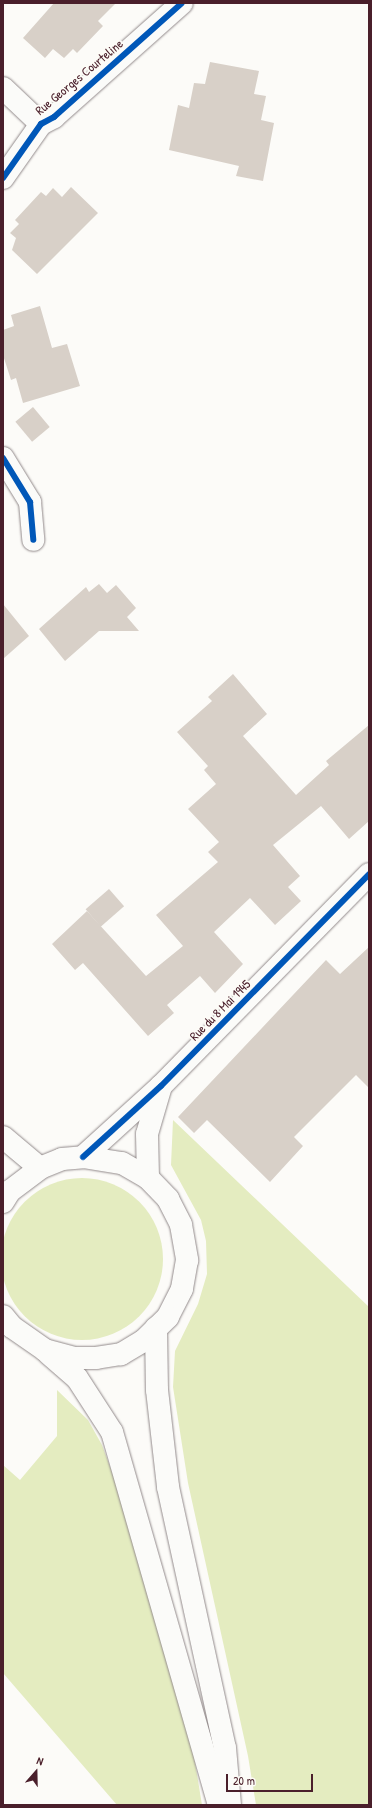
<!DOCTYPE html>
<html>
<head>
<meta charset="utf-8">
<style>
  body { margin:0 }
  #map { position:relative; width:372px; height:1808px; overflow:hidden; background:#fcfbf8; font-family:"Patrick Hand",sans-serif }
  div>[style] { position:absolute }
  .green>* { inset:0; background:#e4ecc0 }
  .round { border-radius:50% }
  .building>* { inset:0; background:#d8d0c8; transform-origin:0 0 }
  .roads { filter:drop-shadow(0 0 1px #928a8b) drop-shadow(0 0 1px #928a8b) }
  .street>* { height:22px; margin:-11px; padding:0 11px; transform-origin:11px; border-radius:11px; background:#fbfbf9 }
  .secondary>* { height:22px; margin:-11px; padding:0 11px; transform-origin:11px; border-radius:11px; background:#fbfbf9 }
  .cycleway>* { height:6px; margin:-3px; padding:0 3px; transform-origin:3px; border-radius:3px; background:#0057b8 }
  span { translate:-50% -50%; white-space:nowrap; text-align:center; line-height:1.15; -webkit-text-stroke:3.5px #fdfcf7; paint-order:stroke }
  .street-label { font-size:13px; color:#4a1f2b }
  .frame { position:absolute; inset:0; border:4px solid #4a1f2b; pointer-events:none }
  .north { position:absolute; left:16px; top:1752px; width:40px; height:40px; -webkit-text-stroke:3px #fdfcf7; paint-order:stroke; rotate:20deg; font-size:11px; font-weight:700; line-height:16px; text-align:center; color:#4a1f2b }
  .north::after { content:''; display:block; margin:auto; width:14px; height:18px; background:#4a1f2b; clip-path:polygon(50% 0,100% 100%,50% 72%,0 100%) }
  .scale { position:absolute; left:226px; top:1774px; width:87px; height:18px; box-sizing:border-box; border:2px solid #4a1f2b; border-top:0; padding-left:5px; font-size:12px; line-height:14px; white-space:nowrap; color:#4a1f2b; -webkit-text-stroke:3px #fdfcf7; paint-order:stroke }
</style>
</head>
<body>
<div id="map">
  <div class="green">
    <i style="clip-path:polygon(173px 1120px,369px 1307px,369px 1805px,256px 1805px,248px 1756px,188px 1483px,173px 1387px,175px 1351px,198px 1304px,207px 1274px,206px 1241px,201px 1220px,171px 1165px)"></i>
    <i class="round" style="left:1px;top:1178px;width:162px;height:162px"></i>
    <i style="clip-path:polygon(57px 1390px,88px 1420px,102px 1445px,124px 1504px,194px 1756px,202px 1805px,117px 1805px,3px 1673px,3px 1465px,20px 1480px,57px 1436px)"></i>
  </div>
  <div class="building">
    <i style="clip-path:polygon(54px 3px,116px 3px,98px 21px,103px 26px,77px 53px,73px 49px,64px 58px,53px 49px,45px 58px,23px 38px)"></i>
    <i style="clip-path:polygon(210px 62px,259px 71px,254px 94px,266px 96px,261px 120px,274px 123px,263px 181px,236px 176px,239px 166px,169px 150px,178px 105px,189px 108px,194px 83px,205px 84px)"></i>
    <i style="clip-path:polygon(71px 187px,98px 213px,37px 274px,12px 250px,16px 238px,10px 233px,19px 224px,15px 220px,41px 192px,46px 196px,53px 188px,62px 197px)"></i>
    <i style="clip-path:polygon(40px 306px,52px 348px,67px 344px,80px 386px,23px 403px,16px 378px,11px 380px,3px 355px,3px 330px,14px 326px,11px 315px)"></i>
    <i style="left:33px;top:407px;width:26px;height:23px;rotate:50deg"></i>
    <i style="clip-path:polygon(99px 584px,107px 593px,116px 585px,136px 608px,127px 617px,139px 631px,99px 631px,65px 661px,39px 629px,86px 587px,89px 592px)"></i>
    <i style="clip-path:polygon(3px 604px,29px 636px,3px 659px)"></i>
    <i style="clip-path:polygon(233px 674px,267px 714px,243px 736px,296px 795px,329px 765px,326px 761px,369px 725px,369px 821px,349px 839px,321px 806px,273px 845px,300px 876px,288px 887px,301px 901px,275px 925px,250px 898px,214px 932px,243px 964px,215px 993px,200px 976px,167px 1005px,174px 1013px,148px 1036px,83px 963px,75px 970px,52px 944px,87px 911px,146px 976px,183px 946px,156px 915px,218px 862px,208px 852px,219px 842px,188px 809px,216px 784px,204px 770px,208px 766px,177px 732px,212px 701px,208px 697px)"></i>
    <i style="left:109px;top:889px;width:23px;height:31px;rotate:49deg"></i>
    <i style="clip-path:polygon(369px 947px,369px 1088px,356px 1075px,294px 1137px,303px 1146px,270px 1182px,207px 1120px,194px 1133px,178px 1117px,326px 960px,340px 974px)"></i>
  </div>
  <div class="roads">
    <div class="street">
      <i style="left:3px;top:88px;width:52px;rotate:43.5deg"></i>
      <i style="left:3px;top:178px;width:66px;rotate:-54.9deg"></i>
      <i style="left:41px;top:124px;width:15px;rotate:-28deg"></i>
      <i style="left:54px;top:117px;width:171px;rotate:-41.7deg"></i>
      <i style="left:3px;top:458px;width:52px;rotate:58.5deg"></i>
      <i style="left:30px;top:502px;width:38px;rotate:85deg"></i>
    </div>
    <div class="secondary">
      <i style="left:3px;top:1137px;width:48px;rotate:40deg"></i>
      <i style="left:83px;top:1157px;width:105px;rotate:-42.3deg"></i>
      <i style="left:161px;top:1086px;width:297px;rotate:-45.5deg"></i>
      <i style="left:148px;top:1178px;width:44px;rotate:-91.3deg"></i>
      <i style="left:147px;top:1134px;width:50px;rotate:-73.7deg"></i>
      <i style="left:3px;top:1202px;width:13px;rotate:-58deg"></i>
      <i style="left:10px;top:1191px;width:38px;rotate:-37deg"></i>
      <i style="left:40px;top:1168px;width:24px;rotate:-22deg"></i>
      <i style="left:62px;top:1159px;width:21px;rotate:-5deg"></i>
      <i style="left:83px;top:1157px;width:39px;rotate:9deg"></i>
      <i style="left:122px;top:1163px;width:30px;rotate:30deg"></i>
      <i style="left:148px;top:1178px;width:29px;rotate:46deg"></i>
      <i style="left:168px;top:1199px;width:29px;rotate:63deg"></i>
      <i style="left:181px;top:1225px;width:36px;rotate:80deg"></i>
      <i style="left:187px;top:1260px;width:29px;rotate:100deg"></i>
      <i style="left:182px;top:1289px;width:31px;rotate:117deg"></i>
      <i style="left:168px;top:1317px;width:35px;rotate:136deg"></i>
      <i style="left:143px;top:1341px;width:26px;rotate:149deg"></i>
      <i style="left:121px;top:1354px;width:25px;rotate:171deg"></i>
      <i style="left:96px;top:1358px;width:22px;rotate:180deg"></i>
      <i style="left:74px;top:1358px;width:30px;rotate:-165deg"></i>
      <i style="left:45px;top:1350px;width:40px;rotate:-145.1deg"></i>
      <i style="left:12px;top:1327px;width:14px;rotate:-129deg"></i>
      <i style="left:156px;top:1328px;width:62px;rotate:89.1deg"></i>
      <i style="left:157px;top:1390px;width:98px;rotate:83.5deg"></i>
      <i style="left:168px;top:1487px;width:267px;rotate:77.7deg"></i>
      <i style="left:225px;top:1748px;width:57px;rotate:85deg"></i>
      <i style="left:49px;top:1354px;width:37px;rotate:41deg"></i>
      <i style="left:77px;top:1378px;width:64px;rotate:57.1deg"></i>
      <i style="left:112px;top:1432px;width:388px;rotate:74deg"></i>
    </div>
  </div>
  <div class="cycleway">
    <i style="left:3px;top:178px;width:66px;rotate:-54.9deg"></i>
    <i style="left:41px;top:124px;width:15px;rotate:-28deg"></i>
    <i style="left:54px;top:117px;width:171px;rotate:-41.7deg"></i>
    <i style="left:3px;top:458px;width:52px;rotate:58.5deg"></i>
    <i style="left:30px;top:502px;width:38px;rotate:85deg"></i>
    <i style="left:83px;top:1157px;width:105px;rotate:-42.3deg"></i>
    <i style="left:161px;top:1086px;width:297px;rotate:-45.5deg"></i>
  </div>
  <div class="street-label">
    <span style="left:79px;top:77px;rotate:-40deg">Rue Georges Courteline</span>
    <span style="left:220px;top:1010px;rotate:-45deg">Rue du 8 Mai 1945</span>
  </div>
  <div class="frame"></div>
  <div class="north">N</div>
  <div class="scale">20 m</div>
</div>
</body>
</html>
